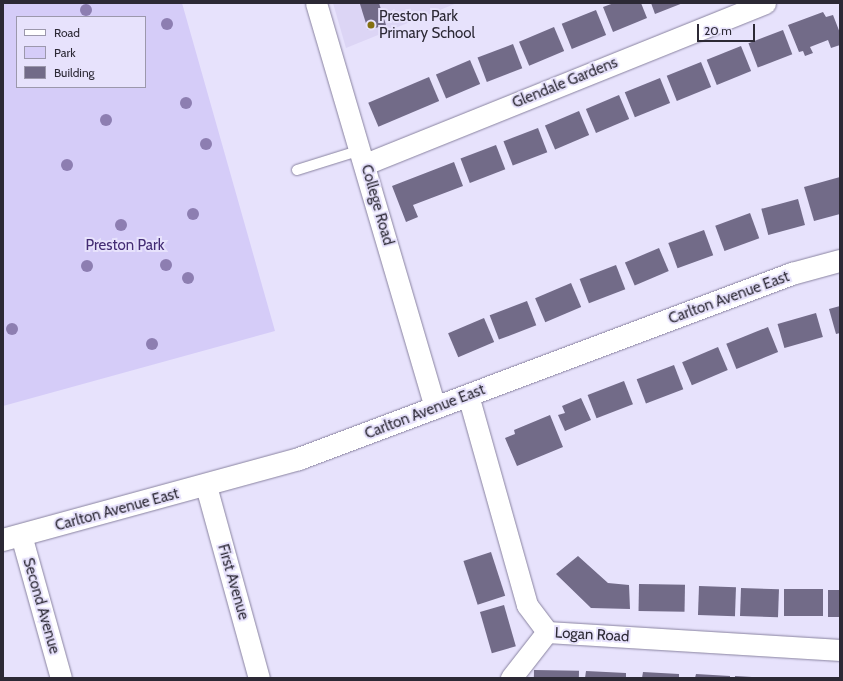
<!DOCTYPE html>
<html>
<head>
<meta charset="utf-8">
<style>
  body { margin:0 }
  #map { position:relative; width:843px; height:681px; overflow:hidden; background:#e7e2fc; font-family:Cabin,sans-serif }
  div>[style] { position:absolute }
  .built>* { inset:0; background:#dcd5f5 }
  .green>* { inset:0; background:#d5ccf8 }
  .building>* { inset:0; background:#726b88; transform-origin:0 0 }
  .roads { filter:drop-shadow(0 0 1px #8983a0) drop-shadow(0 0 1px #8983a0) }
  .service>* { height:10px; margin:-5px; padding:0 5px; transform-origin:5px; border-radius:5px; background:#fff }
  .minor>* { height:21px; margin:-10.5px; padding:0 10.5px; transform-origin:10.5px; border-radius:10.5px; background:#fff }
  .tertiary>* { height:22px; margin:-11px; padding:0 11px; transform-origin:11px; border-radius:11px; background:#fff }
  .trees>* { width:12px; height:12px; margin:-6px; border-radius:50%; background:#8d7eb1 }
  .dots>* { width:11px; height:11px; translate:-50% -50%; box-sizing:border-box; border:2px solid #e7e2fc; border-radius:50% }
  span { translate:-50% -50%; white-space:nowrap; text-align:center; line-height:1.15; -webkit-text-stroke:4px #e7e2fc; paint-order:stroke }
  .poi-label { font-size:15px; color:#2c2935 }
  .left { translate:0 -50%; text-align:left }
  .street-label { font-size:15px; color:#2c2935 }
  .park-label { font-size:15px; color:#442d74 }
  .frame { position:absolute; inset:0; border:4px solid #2c2935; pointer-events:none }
  .legend { position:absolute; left:16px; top:16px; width:130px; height:72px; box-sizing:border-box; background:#e7e2fc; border:1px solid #9c98ac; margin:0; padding:5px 7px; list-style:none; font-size:12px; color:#2c2935 }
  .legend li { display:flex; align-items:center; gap:8px; height:20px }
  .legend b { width:20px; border:1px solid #9c98ac }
  .scale { position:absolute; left:697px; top:24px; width:58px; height:18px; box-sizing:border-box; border:2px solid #2c2935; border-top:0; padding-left:5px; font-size:12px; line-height:14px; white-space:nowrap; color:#2c2935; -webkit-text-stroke:3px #e7e2fc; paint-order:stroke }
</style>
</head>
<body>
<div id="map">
  <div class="built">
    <i style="clip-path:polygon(333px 3px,457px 3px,346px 48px)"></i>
  </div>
  <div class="green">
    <i style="clip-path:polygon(evenodd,3px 3px,182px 3px,275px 331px,3px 406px,3px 3px,17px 17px,145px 17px,145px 87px,17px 87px,17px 17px)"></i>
  </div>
  <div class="building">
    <i style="clip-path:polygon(366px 3px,379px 3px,386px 25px,368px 30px,360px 4px)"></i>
    <i style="clip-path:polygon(614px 3px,641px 3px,647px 18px,613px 32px,603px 7px)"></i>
    <i style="clip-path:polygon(651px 3px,683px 3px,655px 14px)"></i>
    <i style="left:596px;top:10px;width:27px;height:37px;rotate:68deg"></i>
    <i style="clip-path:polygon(823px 12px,826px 17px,833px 15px,840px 33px,840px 45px,831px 48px,828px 40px,810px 47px,813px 53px,805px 56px,803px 51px,799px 52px,788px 25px)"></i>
    <i style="left:554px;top:27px;width:26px;height:38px;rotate:67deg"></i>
    <i style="left:783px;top:30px;width:26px;height:37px;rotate:69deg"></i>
    <i style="left:513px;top:44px;width:26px;height:38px;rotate:69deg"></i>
    <i style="left:741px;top:46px;width:27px;height:37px;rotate:68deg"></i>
    <i style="left:470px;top:60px;width:26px;height:37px;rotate:67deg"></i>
    <i style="left:701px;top:62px;width:27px;height:37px;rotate:68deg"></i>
    <i style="left:429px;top:77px;width:26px;height:66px;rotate:67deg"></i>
    <i style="left:660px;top:78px;width:27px;height:38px;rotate:68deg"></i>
    <i style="left:619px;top:95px;width:26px;height:36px;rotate:67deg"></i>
    <i style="left:579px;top:111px;width:26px;height:37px;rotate:67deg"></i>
    <i style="left:538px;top:128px;width:26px;height:37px;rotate:69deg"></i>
    <i style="left:496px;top:145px;width:26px;height:38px;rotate:69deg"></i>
    <i style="clip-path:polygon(454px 162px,463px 186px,413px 205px,418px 217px,406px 222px,392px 186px)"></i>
    <i style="clip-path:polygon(840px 177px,840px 214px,814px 221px,804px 187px)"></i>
    <i style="left:798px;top:199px;width:27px;height:38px;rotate:75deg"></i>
    <i style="left:750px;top:213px;width:27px;height:37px;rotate:70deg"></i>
    <i style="left:704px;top:230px;width:27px;height:38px;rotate:70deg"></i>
    <i style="left:659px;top:248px;width:25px;height:37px;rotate:67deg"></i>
    <i style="left:616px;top:265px;width:26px;height:39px;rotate:69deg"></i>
    <i style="left:571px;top:283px;width:26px;height:39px;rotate:67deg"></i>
    <i style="left:527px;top:301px;width:26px;height:40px;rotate:69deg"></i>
    <i style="clip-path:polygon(840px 306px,840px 333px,836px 334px,829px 309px)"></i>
    <i style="left:816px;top:313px;width:25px;height:40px;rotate:74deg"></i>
    <i style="left:484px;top:318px;width:26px;height:39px;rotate:67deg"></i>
    <i style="left:768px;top:327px;width:27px;height:45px;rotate:68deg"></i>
    <i style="left:718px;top:347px;width:25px;height:39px;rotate:67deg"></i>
    <i style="left:674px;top:365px;width:26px;height:40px;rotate:69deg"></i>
    <i style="left:624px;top:381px;width:25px;height:39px;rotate:69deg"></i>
    <i style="clip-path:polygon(581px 398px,591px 420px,565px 431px,558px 415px,565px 413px,562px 406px)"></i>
    <i style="clip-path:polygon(550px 415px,563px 447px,517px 466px,505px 438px,515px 434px,514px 430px)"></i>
    <i style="left:491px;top:552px;width:46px;height:29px;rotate:72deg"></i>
    <i style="clip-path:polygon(578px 556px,608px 583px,629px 585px,630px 609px,591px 608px,556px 574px)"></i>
    <i style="left:639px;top:584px;width:46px;height:27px;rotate:1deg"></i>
    <i style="left:699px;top:586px;width:37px;height:29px;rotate:2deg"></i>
    <i style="left:741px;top:588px;width:38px;height:28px;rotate:2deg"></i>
    <i style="left:784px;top:589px;width:39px;height:27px"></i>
    <i style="left:828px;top:590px;width:12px;height:27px"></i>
    <i style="left:504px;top:605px;width:43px;height:25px;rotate:74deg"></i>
    <i style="left:534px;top:670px;width:45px;height:8px;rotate:1deg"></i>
    <i style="clip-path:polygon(586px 671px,626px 673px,626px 678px,585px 678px)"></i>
    <i style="clip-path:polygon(643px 672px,679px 674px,679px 678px,642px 678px)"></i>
    <i style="clip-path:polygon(696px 674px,730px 676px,730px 678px,695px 678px)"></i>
    <i style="clip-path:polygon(735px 676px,752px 677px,752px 678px,735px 678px)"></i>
  </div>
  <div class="roads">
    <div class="service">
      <i style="left:297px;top:170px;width:67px;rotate:-17.4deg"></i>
    </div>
    <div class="minor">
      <i style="left:316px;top:3px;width:422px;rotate:73.6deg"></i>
      <i style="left:365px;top:164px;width:431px;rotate:-21.9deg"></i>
      <i style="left:468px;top:395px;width:218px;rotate:74.3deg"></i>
      <i style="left:527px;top:605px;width:34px;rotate:53deg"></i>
      <i style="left:547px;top:632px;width:294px;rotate:3.5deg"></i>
      <i style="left:206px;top:486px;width:199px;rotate:74.6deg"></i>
      <i style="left:21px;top:535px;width:148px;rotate:74.4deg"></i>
      <i style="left:511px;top:678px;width:58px;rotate:-52deg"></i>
    </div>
    <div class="tertiary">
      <i style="left:3px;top:540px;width:307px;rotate:-15.3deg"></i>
      <i style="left:299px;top:459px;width:527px;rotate:-20.57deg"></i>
      <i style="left:792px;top:274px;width:50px;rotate:-15.2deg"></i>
    </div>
  </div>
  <div class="trees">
    <i style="left:86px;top:10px"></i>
    <i style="left:167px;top:24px"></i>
    <i style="left:186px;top:103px"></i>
    <i style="left:106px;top:120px"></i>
    <i style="left:206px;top:144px"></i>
    <i style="left:67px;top:165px"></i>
    <i style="left:193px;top:214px"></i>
    <i style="left:121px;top:225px"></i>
    <i style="left:166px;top:265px"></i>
    <i style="left:87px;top:266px"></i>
    <i style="left:188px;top:278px"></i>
    <i style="left:12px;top:329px"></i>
    <i style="left:152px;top:344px"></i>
  </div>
  <div class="dots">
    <i style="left:371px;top:25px;background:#847010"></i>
  </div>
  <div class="poi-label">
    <span class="left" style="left:379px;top:25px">Preston Park<br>Primary School</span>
  </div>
  <div class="street-label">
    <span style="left:565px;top:83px;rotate:-22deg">Glendale Gardens</span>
    <span style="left:377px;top:205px;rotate:74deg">College Road</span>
    <span style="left:729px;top:298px;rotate:-20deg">Carlton Avenue East</span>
    <span style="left:425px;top:412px;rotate:-21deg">Carlton Avenue East</span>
    <span style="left:117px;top:510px;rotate:-15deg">Carlton Avenue East</span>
    <span style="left:233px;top:582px;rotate:74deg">First Avenue</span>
    <span style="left:41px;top:606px;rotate:74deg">Second Avenue</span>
    <span style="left:592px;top:635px;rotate:3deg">Logan Road</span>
  </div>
  <div class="park-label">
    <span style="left:125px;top:246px">Preston Park</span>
  </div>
  <div class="frame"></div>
  <ul class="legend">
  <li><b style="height:5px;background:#fff"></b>Road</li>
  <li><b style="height:11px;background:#d5ccf8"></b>Park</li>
  <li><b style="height:11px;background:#726b88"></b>Building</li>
  </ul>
  <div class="scale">20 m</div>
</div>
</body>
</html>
